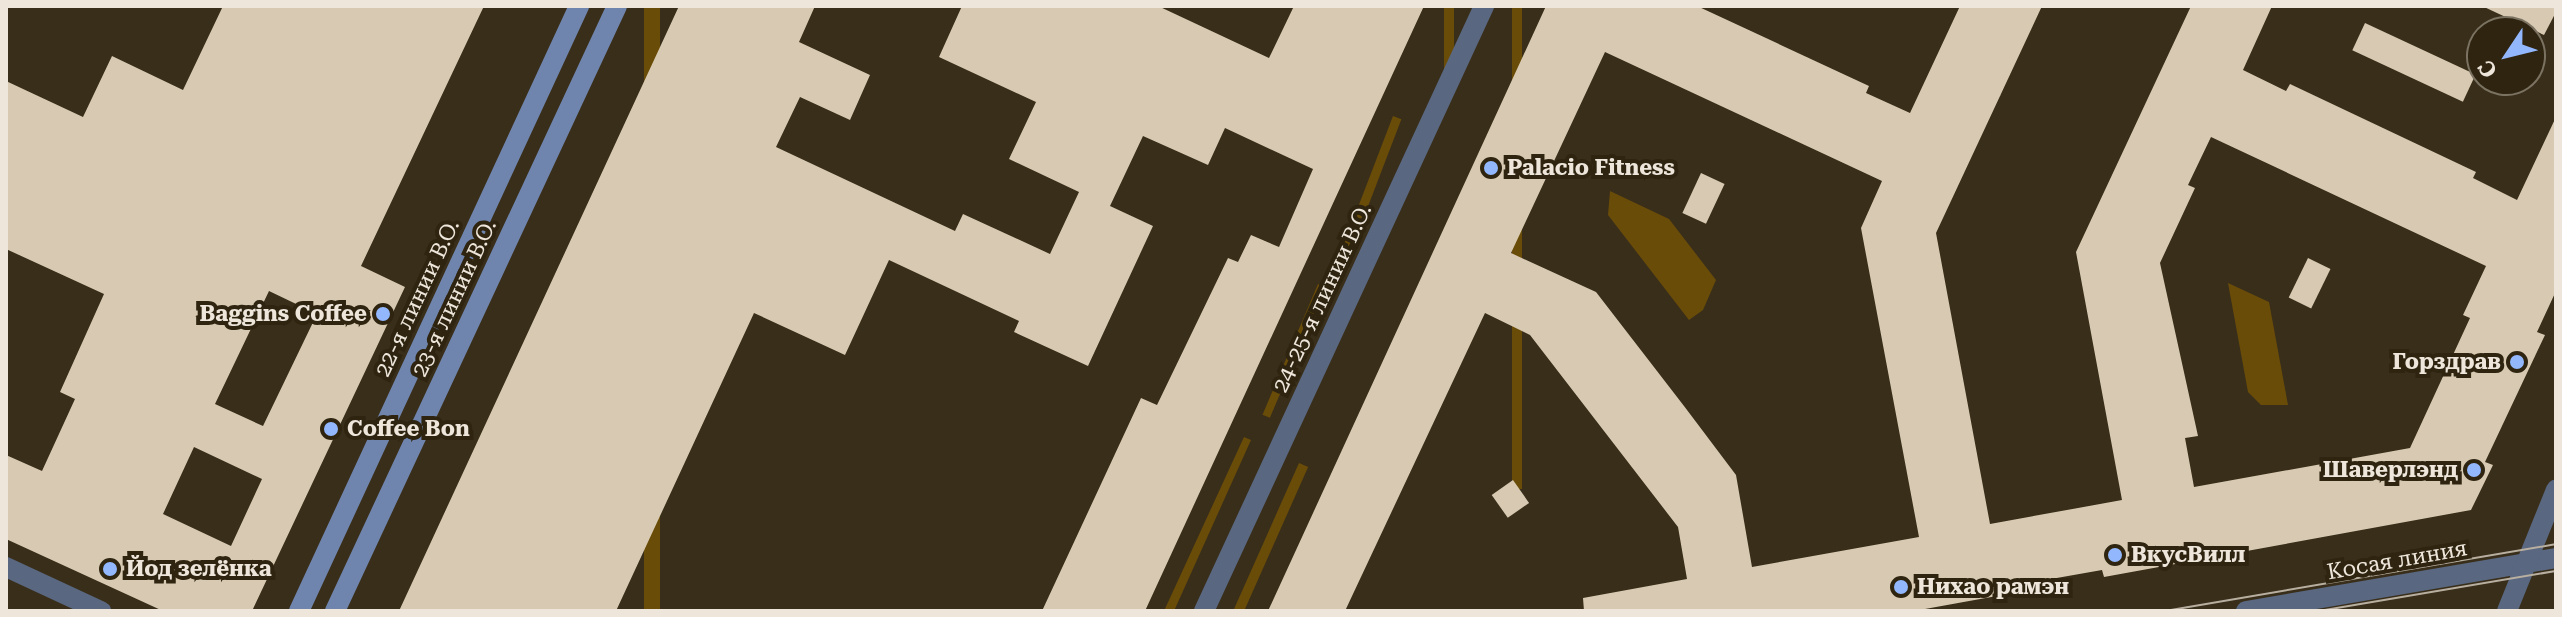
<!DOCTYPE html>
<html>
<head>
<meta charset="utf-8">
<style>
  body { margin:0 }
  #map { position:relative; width:2562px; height:617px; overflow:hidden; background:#392e1a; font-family:"Roboto Serif",serif }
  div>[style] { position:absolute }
  .green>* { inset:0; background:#6a4c09; transform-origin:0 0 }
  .building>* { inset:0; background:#d8cab2; transform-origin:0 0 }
  .street>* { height:20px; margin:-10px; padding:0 10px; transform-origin:10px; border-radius:10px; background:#596780 }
  .secondary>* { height:20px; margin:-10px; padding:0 10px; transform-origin:10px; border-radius:10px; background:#7085ad }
  .tram>* { height:2px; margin:-1px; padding:0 1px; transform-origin:1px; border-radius:1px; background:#b8afa1 }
  .dots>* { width:22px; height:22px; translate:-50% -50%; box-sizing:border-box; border:4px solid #2e2410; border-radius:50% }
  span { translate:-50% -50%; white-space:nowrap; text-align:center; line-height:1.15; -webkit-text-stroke:8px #2e2410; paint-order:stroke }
  .poi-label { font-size:22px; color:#eee6db; font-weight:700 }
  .left { translate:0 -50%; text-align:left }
  .right { translate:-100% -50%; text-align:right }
  .street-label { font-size:22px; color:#eee6db }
  .frame { position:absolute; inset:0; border:8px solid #eee6db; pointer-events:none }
  .north { position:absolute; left:2466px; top:16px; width:80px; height:80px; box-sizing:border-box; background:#2e2410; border:2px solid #7b7261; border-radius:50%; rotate:235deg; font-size:22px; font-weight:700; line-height:32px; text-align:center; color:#eee6db }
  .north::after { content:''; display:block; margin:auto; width:28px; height:36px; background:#93b7fd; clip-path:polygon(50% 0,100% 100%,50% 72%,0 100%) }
</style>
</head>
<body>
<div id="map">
  <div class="green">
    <i style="left:644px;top:6px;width:16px;height:667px"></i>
    <i style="left:1444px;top:6px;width:10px;height:89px"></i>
    <i style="left:1512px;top:6px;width:10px;height:483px"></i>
    <i style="left:1393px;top:116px;width:9px;height:137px;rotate:21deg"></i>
    <i style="clip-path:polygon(1610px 191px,1669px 219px,1716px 280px,1703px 310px,1689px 320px,1608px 215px)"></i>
    <i style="clip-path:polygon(2228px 283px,2269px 302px,2288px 405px,2261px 405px,2248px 392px)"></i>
    <i style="left:1318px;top:284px;width:8px;height:142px;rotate:23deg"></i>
    <i style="clip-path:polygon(1244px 437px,1251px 440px,1174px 611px,1164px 611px)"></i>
    <i style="left:1299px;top:463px;width:10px;height:163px;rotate:24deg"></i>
  </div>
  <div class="building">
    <i style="clip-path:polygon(evenodd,223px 6px,484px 6px,361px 266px,405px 287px,252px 611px,163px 611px,6px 539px,6px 455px,42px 471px,75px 399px,60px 392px,104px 294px,6px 249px,6px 81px,83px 117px,112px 56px,183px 90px,223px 6px,269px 291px,317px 314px,263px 426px,215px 404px,269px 291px,223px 6px,194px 447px,262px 479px,231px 546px,163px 514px,194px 447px)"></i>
    <i style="clip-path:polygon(679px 6px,815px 6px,799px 42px,870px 75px,850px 120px,800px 97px,776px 147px,955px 231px,963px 214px,1050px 254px,1079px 192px,1009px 159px,1036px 102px,939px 57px,962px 6px,1158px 6px,1269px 58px,1294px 6px,1424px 6px,1145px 611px,1042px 611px,1141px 398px,1157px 405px,1228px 258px,1238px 262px,1251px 235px,1279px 247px,1313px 169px,1225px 128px,1208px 165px,1143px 136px,1110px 206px,1153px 226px,1088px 366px,1014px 332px,1019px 321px,889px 260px,845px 355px,754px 313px,616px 611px,399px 611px)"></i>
    <i style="clip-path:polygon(evenodd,1546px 6px,1697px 6px,1869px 86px,1866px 93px,1910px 113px,1960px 6px,2042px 6px,1936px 233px,1990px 524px,2122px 500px,2076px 252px,2191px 6px,2272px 6px,2243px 70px,2286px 91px,2290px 84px,2476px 172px,2473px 178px,2517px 200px,2556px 117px,2556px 291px,2537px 332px,2545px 335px,2485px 462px,2493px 465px,2471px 510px,2104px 577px,2102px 570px,2034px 582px,2035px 589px,1914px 611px,1584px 611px,1583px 598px,1687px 579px,1678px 527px,1530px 335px,1485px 313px,1345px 611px,1268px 611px,1546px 6px,1605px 52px,1882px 181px,1861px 228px,1919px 537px,1752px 567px,1736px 475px,1684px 406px,1596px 292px,1511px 253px,1605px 52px,1546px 6px,2211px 137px,2486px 266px,2463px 315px,2470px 318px,2410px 448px,2194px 487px,2185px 438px,2198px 436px,2160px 263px,2195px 188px,2188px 185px,2211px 137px)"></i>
    <i style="clip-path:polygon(2482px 6px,2556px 6px,2556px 12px,2544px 35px)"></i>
    <i style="left:2365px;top:23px;width:122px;height:30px;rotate:25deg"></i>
    <i style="left:1701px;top:173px;width:26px;height:44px;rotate:25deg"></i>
    <i style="left:2308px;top:258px;width:25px;height:44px;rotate:26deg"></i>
    <i style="left:1513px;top:480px;width:28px;height:26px;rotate:55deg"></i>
  </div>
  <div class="street">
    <i style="left:6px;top:567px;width:105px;rotate:24.9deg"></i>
    <i style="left:1204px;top:611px;width:667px;rotate:-65.16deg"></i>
    <i style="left:2246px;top:611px;width:314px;rotate:-9.7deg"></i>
    <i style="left:2507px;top:611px;width:131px;rotate:-68deg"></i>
  </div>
  <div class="secondary">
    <i style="left:299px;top:611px;width:667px;rotate:-65.16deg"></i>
    <i style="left:335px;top:611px;width:667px;rotate:-65.01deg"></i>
  </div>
  <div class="tram">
    <i style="left:2165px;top:611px;width:397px;rotate:-9.7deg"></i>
    <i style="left:2319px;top:611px;width:240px;rotate:-9.6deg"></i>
  </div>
  <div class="dots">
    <i style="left:1491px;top:168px;background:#93b7fd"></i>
    <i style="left:383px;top:314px;background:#93b7fd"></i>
    <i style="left:2517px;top:362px;background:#93b7fd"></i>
    <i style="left:331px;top:429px;background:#93b7fd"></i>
    <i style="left:2474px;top:470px;background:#93b7fd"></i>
    <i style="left:2115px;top:555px;background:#93b7fd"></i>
    <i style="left:110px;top:569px;background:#93b7fd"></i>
    <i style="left:1901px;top:587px;background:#93b7fd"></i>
  </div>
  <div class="poi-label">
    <span class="left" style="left:1507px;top:168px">Palacio Fitness</span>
    <span class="right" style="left:367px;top:314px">Baggins Coffee</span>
    <span class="right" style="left:2501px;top:362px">Горздрав</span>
    <span class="left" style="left:347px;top:429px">Coffee Bon</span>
    <span class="right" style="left:2458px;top:470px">Шаверлэнд</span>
    <span class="left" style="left:2131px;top:555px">ВкусВилл</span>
    <span class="left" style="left:126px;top:569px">Йод зелёнка</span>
    <span class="left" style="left:1917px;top:587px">Нихао рамэн</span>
  </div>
  <div class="street-label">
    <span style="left:417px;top:298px;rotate:-65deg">22-я линии В.О.</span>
    <span style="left:454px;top:298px;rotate:-65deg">23-я линии В.О.</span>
    <span style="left:1322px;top:298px;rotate:-65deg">24-25-я линии В.О.</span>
    <span style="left:2397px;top:560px;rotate:-10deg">Косая линия</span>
  </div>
  <div class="frame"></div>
  <div class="north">С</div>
</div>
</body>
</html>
